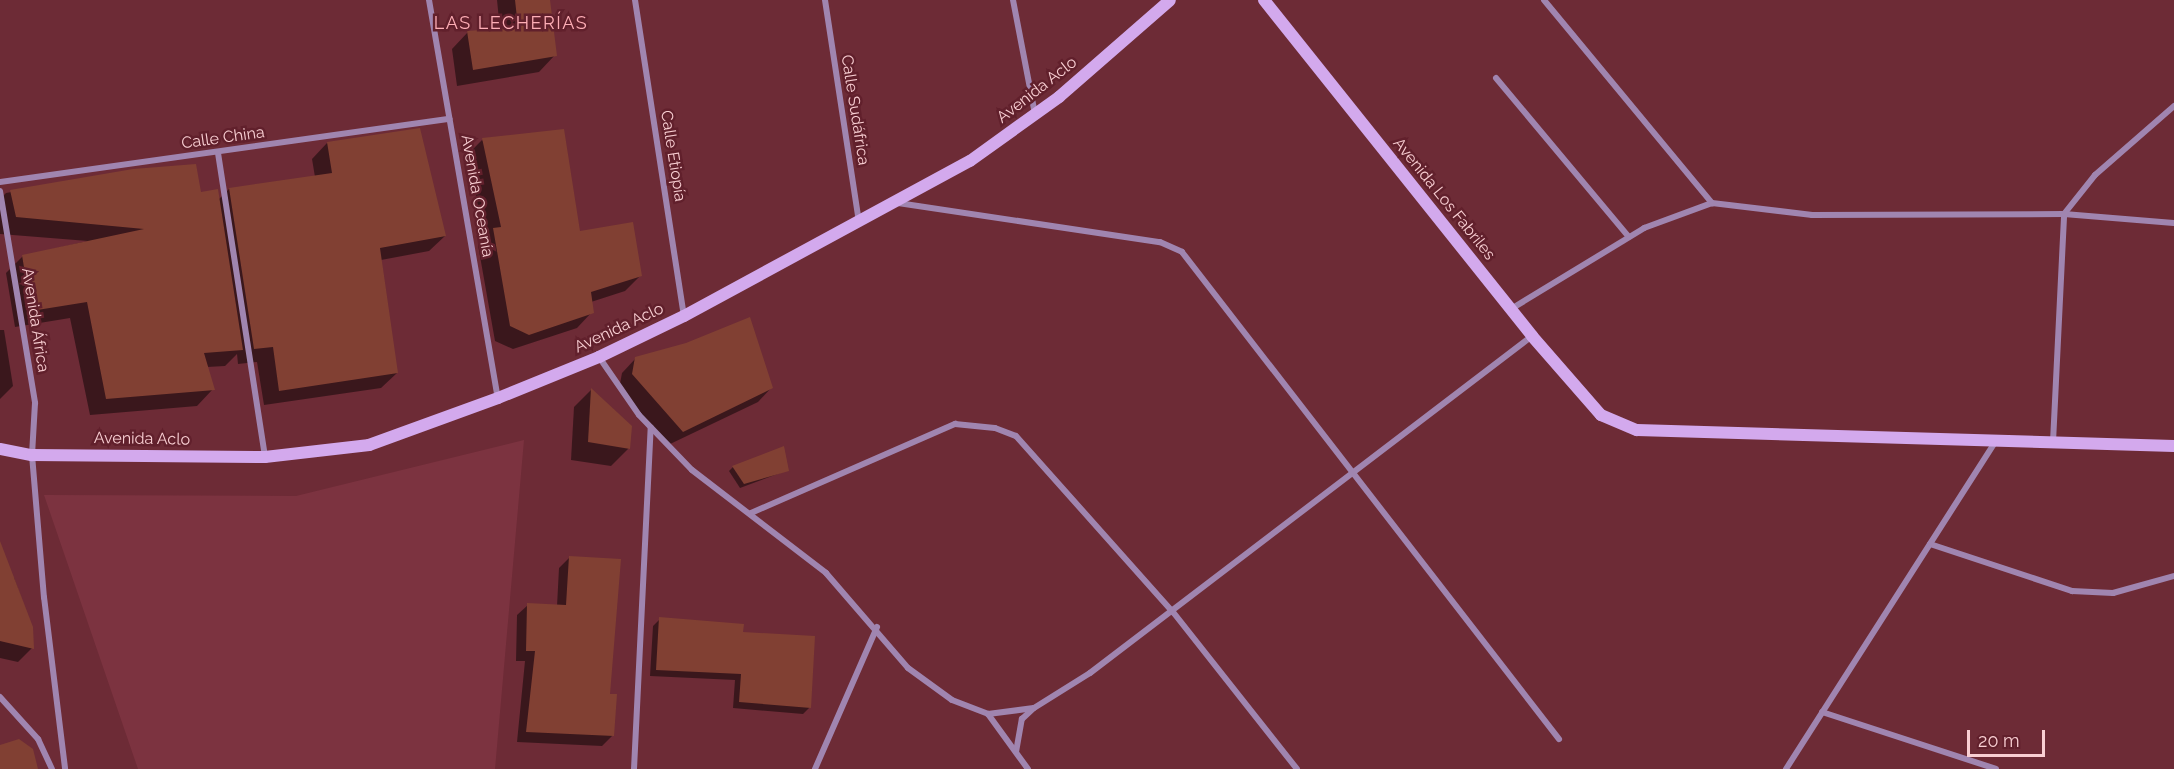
<!DOCTYPE html>
<html>
<head>
<meta charset="utf-8">
<style>
  body { margin:0 }
  #map { position:relative; width:2174px; height:769px; overflow:hidden; background:#6d2b36; font-family:Raleway,sans-serif }
  div>[style] { position:absolute }
  .built>* { inset:0; background:#7c3340 }
  .shadow>* { inset:0; background:#0007 }
  .building>* { inset:0; background:#814033 }
  .street>* { height:6px; margin:-3px; padding:0 3px; transform-origin:3px; border-radius:3px; background:#a085b0 }
  .secondary>* { height:12px; margin:-6px; padding:0 6px; transform-origin:6px; border-radius:6px; background:#d3a9ed }
  span { translate:-50% -50%; white-space:nowrap; text-align:center; line-height:1.15; -webkit-text-stroke:5px #61202c; paint-order:stroke }
  .street-label { font-size:16px; color:#f9cfd3 }
  .neighbourhood-label { font-size:18px; color:#feaeb6; letter-spacing:1.5px }
  .scale { position:absolute; left:1967px; top:730px; width:78px; height:27px; box-sizing:border-box; border:3px solid #f9cfd3; border-top:0; padding-left:8px; font-size:18px; line-height:21px; white-space:nowrap; color:#f9cfd3; -webkit-text-stroke:4px #61202c; paint-order:stroke }
</style>
</head>
<body>
<div id="map">
  <div class="built">
    <i style="clip-path:polygon(524px 440px,495px 769px,138px 769px,44px 495px,296px 496px)"></i>
  </div>
  <div class="shadow">
    <i style="clip-path:polygon(497px 0,549px 0,555px 55px,539px 72px,457px 86px,452px 49px,468px 32px,500px 30px)"></i>
    <i style="clip-path:polygon(482px 140px,578px 233px,640px 276px,625px 291px,591px 302px,592px 312px,577px 328px,513px 349px,495px 341px,478px 245px,485px 238px,467px 155px)"></i>
    <i style="clip-path:polygon(327px 143px,445px 236px,429px 251px,381px 260px,397px 373px,381px 388px,264px 405px,257px 362px,238px 364px,237px 354px,225px 366px,207px 367px,213px 389px,197px 406px,90px 415px,70px 318px,15px 327px,6px 273px,23px 256px,88px 241px,0 234px,0 199px,6px 193px,133px 170px,218px 200px,229px 189px,315px 177px,312px 159px)"></i>
    <i style="clip-path:polygon(0 330px,4px 330px,13px 386px,0 399px)"></i>
    <i style="clip-path:polygon(636px 358px,772px 387px,758px 402px,668px 445px,619px 389px,622px 373px)"></i>
    <i style="clip-path:polygon(591px 390px,629px 448px,611px 466px,571px 460px,574px 407px)"></i>
    <i style="clip-path:polygon(733px 467px,788px 470px,740px 488px,729px 471px)"></i>
    <i style="clip-path:polygon(570px 557px,609px 695px,612px 736px,602px 746px,517px 742px,525px 661px,516px 661px,517px 615px,528px 605px,557px 606px,559px 568px)"></i>
    <i style="clip-path:polygon(0 566px,14px 578px,32px 628px,32px 648px,18px 662px,0 658px)"></i>
    <i style="clip-path:polygon(660px 619px,741px 633px,810px 707px,803px 714px,733px 708px,735px 680px,650px 676px,653px 626px)"></i>
  </div>
  <div class="building">
    <i style="clip-path:polygon(515px 0,550px 0,557px 56px,473px 70px,467px 31px,518px 27px)"></i>
    <i style="clip-path:polygon(420px 128px,446px 236px,380px 248px,398px 373px,279px 391px,273px 347px,254px 349px,229px 188px,332px 173px,327px 142px)"></i>
    <i style="clip-path:polygon(564px 129px,580px 231px,633px 222px,642px 276px,591px 292px,594px 313px,529px 335px,510px 326px,493px 228px,501px 227px,482px 138px)"></i>
    <i style="clip-path:polygon(196px 164px,201px 192px,218px 189px,243px 350px,204px 353px,215px 390px,106px 399px,87px 302px,31px 311px,22px 255px,144px 229px,16px 217px,10px 190px,133px 169px)"></i>
    <i style="clip-path:polygon(750px 317px,773px 388px,683px 432px,632px 374px,635px 357px,686px 343px)"></i>
    <i style="clip-path:polygon(591px 388px,632px 426px,630px 449px,588px 442px)"></i>
    <i style="clip-path:polygon(784px 446px,789px 471px,744px 484px,732px 466px)"></i>
    <i style="clip-path:polygon(0 541px,33px 627px,34px 649px,0 641px)"></i>
    <i style="clip-path:polygon(569px 556px,621px 559px,610px 694px,617px 694px,614px 736px,526px 732px,535px 651px,526px 651px,527px 603px,566px 605px)"></i>
    <i style="clip-path:polygon(659px 617px,744px 624px,743px 632px,815px 636px,811px 708px,739px 702px,741px 674px,656px 670px)"></i>
    <i style="clip-path:polygon(19px 739px,33px 749px,38px 769px,0 769px,0 745px)"></i>
  </div>
  <div class="street">
    <i style="left:429px;top:0;width:404px;rotate:80.2deg"></i>
    <i style="left:635px;top:0;width:320px;rotate:81.2deg"></i>
    <i style="left:825px;top:0;width:225px;rotate:81.3deg"></i>
    <i style="left:1013px;top:0;width:116px;rotate:79.1deg"></i>
    <i style="left:1544px;top:0;width:264px;rotate:50.4deg"></i>
    <i style="left:1496px;top:78px;width:207px;rotate:50.1deg"></i>
    <i style="left:218px;top:153px;width:308px;rotate:81.2deg"></i>
    <i style="left:0;top:182px;width:454px;rotate:-8deg"></i>
    <i style="left:0;top:191px;width:215px;rotate:80.6deg"></i>
    <i style="left:35px;top:403px;width:52px;rotate:93.3deg"></i>
    <i style="left:32px;top:455px;width:143px;rotate:85.2deg"></i>
    <i style="left:44px;top:597px;width:173px;rotate:83deg"></i>
    <i style="left:898px;top:203px;width:265px;rotate:8.5deg"></i>
    <i style="left:1160px;top:242px;width:24px;rotate:24deg"></i>
    <i style="left:1182px;top:252px;width:616px;rotate:52.26deg"></i>
    <i style="left:1511px;top:309px;width:156px;rotate:-31.3deg"></i>
    <i style="left:1644px;top:228px;width:72px;rotate:-20.2deg"></i>
    <i style="left:1712px;top:203px;width:101px;rotate:6.8deg"></i>
    <i style="left:1812px;top:215px;width:252px;rotate:-0.2deg"></i>
    <i style="left:2064px;top:214px;width:110px;rotate:4.7deg"></i>
    <i style="left:599px;top:357px;width:70px;rotate:55.4deg"></i>
    <i style="left:639px;top:415px;width:76px;rotate:46.1deg"></i>
    <i style="left:692px;top:470px;width:169px;rotate:37.5deg"></i>
    <i style="left:826px;top:573px;width:125px;rotate:49.2deg"></i>
    <i style="left:908px;top:668px;width:54px;rotate:36deg"></i>
    <i style="left:952px;top:700px;width:39px;rotate:21deg"></i>
    <i style="left:988px;top:714px;width:46px;rotate:-7.4deg"></i>
    <i style="left:1034px;top:708px;width:66px;rotate:-32deg"></i>
    <i style="left:1090px;top:673px;width:556px;rotate:-37.32deg"></i>
    <i style="left:2053px;top:442px;width:228px;rotate:-87.2deg"></i>
    <i style="left:2064px;top:214px;width:50px;rotate:-51.5deg"></i>
    <i style="left:2095px;top:175px;width:105px;rotate:-41.1deg"></i>
    <i style="left:751px;top:513px;width:223px;rotate:-23.6deg"></i>
    <i style="left:955px;top:424px;width:40px;rotate:5.7deg"></i>
    <i style="left:995px;top:428px;width:22px;rotate:21deg"></i>
    <i style="left:1016px;top:436px;width:236px;rotate:48.3deg"></i>
    <i style="left:1173px;top:612px;width:200px;rotate:51.7deg"></i>
    <i style="left:1930px;top:544px;width:150px;rotate:18.3deg"></i>
    <i style="left:2072px;top:591px;width:41px;rotate:2.8deg"></i>
    <i style="left:2113px;top:593px;width:63px;rotate:-15.6deg"></i>
    <i style="left:0;top:697px;width:57px;rotate:47.9deg"></i>
    <i style="left:38px;top:739px;width:33px;rotate:65deg"></i>
    <i style="left:1822px;top:712px;width:183px;rotate:18.1deg"></i>
    <i style="left:988px;top:714px;width:68px;rotate:54deg"></i>
    <i style="left:1016px;top:752px;width:34px;rotate:-80deg"></i>
    <i style="left:1022px;top:719px;width:16px;rotate:-43deg"></i>
    <i style="left:634px;top:769px;width:342px;rotate:-87.2deg"></i>
    <i style="left:815px;top:769px;width:155px;rotate:-66.4deg"></i>
    <i style="left:1786px;top:769px;width:389px;rotate:-57.4deg"></i>
  </div>
  <div class="secondary">
    <i style="left:1264px;top:0;width:430px;rotate:51.4deg"></i>
    <i style="left:1532px;top:336px;width:105px;rotate:48.9deg"></i>
    <i style="left:1601px;top:415px;width:39px;rotate:23deg"></i>
    <i style="left:1637px;top:430px;width:537px;rotate:1.71deg"></i>
    <i style="left:0;top:449px;width:33px;rotate:11deg"></i>
    <i style="left:32px;top:455px;width:233px;rotate:0.5deg"></i>
    <i style="left:265px;top:457px;width:105px;rotate:-6.6deg"></i>
    <i style="left:369px;top:445px;width:137px;rotate:-20deg"></i>
    <i style="left:498px;top:398px;width:109px;rotate:-22.1deg"></i>
    <i style="left:599px;top:357px;width:94px;rotate:-25.8deg"></i>
    <i style="left:684px;top:316px;width:325px;rotate:-28.5deg"></i>
    <i style="left:970px;top:161px;width:110px;rotate:-35.7deg"></i>
    <i style="left:1059px;top:97px;width:147px;rotate:-41.1deg"></i>
  </div>
  <div class="street-label">
    <span style="left:1037px;top:90px;rotate:-38deg">Avenida Aclo</span>
    <span style="left:855px;top:110px;rotate:81deg">Calle Sudáfrica</span>
    <span style="left:223px;top:138px;rotate:-8deg">Calle China</span>
    <span style="left:673px;top:156px;rotate:81deg">Calle Etiopía</span>
    <span style="left:477px;top:196px;rotate:80deg">Avenida Oceanía</span>
    <span style="left:1444px;top:199px;rotate:51deg">Avenida Los Fabriles</span>
    <span style="left:35px;top:320px;rotate:81deg">Avenida África</span>
    <span style="left:619px;top:328px;rotate:-25deg">Avenida Aclo</span>
    <span style="left:142px;top:439px;rotate:1deg">Avenida Aclo</span>
  </div>
  <div class="neighbourhood-label">
    <span style="left:511px;top:23px">LAS LECHERÍAS</span>
  </div>
  <div class="scale">20 m</div>
</div>
</body>
</html>
